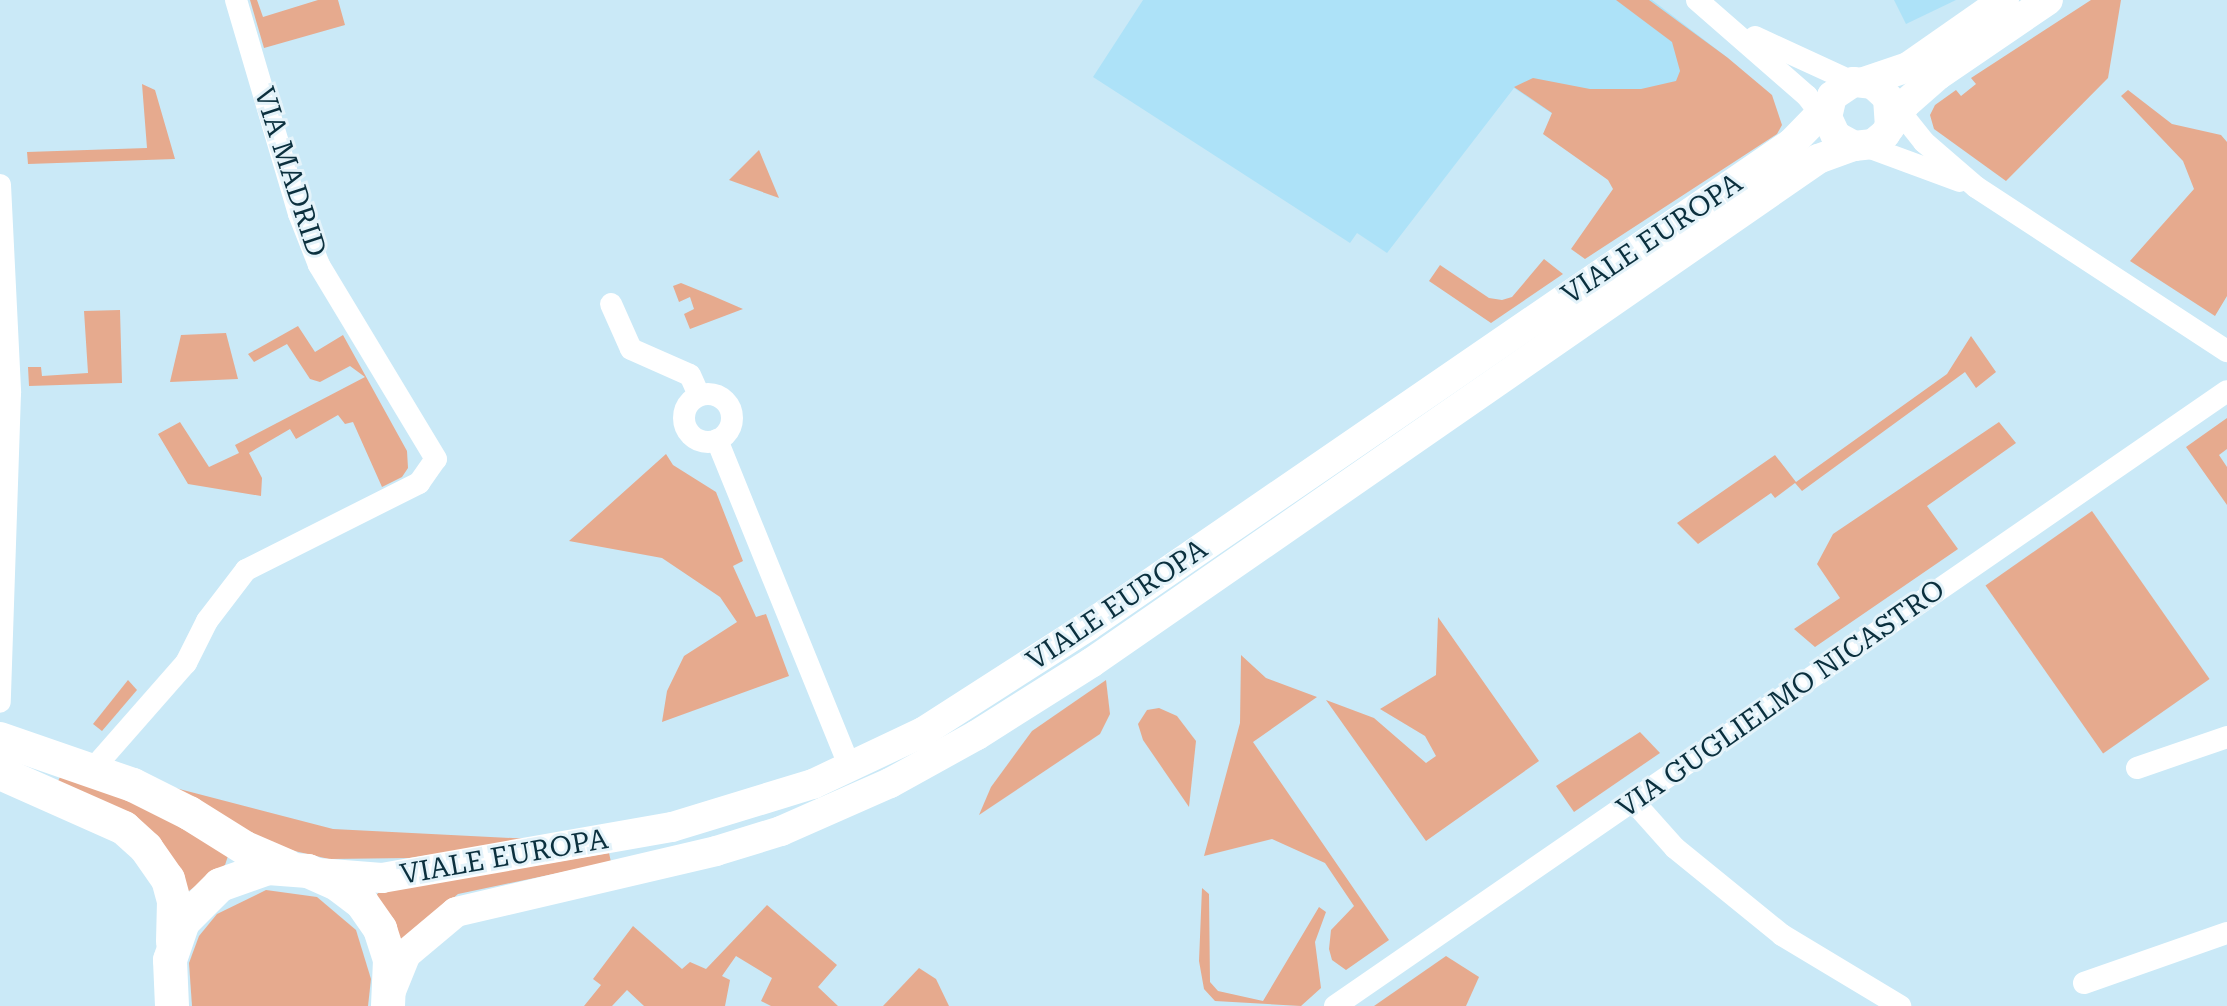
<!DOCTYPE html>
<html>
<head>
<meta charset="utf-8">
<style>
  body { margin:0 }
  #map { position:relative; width:2227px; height:1006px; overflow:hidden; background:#cae9f7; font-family:"Roboto Serif",serif }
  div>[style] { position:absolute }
  .built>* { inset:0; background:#ade2f8 }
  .green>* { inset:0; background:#e6aa8e; transform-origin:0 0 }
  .street>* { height:22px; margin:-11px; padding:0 11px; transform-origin:11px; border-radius:11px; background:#fff }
  .street>.ring { margin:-11px; padding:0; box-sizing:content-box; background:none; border:22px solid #fff; border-radius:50% }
  .secondary>* { height:30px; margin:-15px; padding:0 15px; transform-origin:15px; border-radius:15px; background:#fff }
  .primary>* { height:34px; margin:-17px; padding:0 17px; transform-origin:17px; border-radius:17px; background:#fff }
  span { translate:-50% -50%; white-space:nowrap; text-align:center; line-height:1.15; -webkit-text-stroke:6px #e4f3fa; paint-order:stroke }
  .street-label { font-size:28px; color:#0b303e }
</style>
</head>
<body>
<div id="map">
  <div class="built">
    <i style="clip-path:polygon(1143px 0,1652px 0,1728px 58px,1677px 197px,1514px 88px,1387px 253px,1357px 233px,1350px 243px,1093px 77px)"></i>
    <i style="clip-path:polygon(1894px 0,1956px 0,1906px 24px)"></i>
  </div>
  <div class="green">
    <i style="clip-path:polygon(250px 0,257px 0,263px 17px,318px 0,338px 0,345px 25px,264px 48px)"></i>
    <i style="clip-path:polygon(1616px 0,1649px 0,1728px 58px,1772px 95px,1782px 125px,1777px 134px,1585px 259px,1571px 249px,1613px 189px,1608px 180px,1543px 134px,1552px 113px,1514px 87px,1533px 78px,1590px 89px,1641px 89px,1676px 81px,1680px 71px,1672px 42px)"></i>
    <i style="clip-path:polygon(2091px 0,2121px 0,2108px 78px,2006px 181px,1934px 129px,1930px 115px,1935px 105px,1956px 90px,1961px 96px,1976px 84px,1971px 78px)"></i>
    <i style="clip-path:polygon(142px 84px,155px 90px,175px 159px,28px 164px,27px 152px,147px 148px)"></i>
    <i style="clip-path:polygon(2128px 90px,2172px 124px,2221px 135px,2227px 142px,2227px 296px,2215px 316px,2130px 261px,2194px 189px,2183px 161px,2121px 96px)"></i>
    <i style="clip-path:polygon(759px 150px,779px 198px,729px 180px)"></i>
    <i style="clip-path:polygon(1544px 259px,1563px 274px,1491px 323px,1429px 281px,1440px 265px,1489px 298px,1502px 300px,1512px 297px)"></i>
    <i style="clip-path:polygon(681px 283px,713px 296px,743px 309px,690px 329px,684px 314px,694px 309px,690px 297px,679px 302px,673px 286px)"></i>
    <i style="clip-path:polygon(120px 310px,122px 383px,29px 386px,28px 367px,41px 367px,42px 376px,88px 373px,84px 311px)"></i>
    <i style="clip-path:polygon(298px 326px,315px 352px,343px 335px,407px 451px,408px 468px,402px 477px,382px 487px,353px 422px,345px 424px,338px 415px,296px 439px,290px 429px,249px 453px,262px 478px,261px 496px,188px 484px,158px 434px,180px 422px,209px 467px,239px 453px,235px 445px,365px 377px,350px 366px,320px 382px,310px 379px,287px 344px,254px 362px,248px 354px)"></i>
    <i style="clip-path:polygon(226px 333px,238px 379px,170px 382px,181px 335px)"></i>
    <i style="clip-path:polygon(1971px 336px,1996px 372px,1976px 388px,1965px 372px,1802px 491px,1795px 483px,1775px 498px,1771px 493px,1698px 544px,1677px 523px,1775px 455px,1796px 482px,1947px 374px)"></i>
    <i style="clip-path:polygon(2227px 418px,2227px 449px,2219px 455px,2227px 467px,2227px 505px,2186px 447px)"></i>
    <i style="clip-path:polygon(1999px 422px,2016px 443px,1927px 506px,1958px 549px,1815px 647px,1794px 629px,1840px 598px,1817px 564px,1833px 534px)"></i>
    <i style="clip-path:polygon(666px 454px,673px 465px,716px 492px,743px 561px,733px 566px,756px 617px,766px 614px,789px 676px,662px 722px,667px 691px,684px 656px,737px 622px,720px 597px,662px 558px,569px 541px)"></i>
    <i style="left:2092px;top:511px;width:205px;height:130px;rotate:55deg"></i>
    <i style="clip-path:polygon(1438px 617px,1539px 761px,1426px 841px,1326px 700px,1374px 718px,1426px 763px,1436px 756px,1425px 736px,1380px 709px,1436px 675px)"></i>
    <i style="clip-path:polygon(1241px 655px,1266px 678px,1317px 697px,1253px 742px,1389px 940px,1346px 970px,1332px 960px,1329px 949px,1331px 930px,1354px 906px,1325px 863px,1272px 839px,1204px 856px,1240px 723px)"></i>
    <i style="clip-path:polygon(128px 680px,137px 690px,102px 731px,93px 724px)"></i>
    <i style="clip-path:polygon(1106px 680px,1110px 714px,1100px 734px,979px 815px,991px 787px,1032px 731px)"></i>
    <i style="clip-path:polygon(1159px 708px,1177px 716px,1196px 741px,1189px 807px,1143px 740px,1138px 724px,1147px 710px)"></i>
    <i style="clip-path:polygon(1640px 732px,1660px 753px,1574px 812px,1556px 786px)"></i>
    <i style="clip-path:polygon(61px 775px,133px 799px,228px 856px,225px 865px,186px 893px,58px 781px)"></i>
    <i style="clip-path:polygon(160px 784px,333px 829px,532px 839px,410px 858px,329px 859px,286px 849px,241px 830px)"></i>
    <i style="clip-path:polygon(609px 853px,611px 862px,458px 894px,402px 941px,375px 897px,379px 892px)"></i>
    <i style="clip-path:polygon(1202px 888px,1209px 894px,1210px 982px,1218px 991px,1263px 1001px,1319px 907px,1326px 912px,1315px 942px,1321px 988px,1301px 1006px,1215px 1001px,1204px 989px,1199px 961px)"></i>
    <i style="clip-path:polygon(266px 890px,317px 897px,356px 930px,371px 979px,368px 1006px,192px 1006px,189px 963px,199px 936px,217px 914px)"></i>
    <i style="clip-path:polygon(767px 905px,837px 965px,818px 987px,838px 1006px,771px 1006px,761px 1001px,772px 978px,736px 956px,722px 976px,730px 980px,725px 1006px,644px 1006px,627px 990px,612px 1006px,584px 1006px,601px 985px,593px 979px,633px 926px,682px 969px,690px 962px,706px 969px)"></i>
    <i style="clip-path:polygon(1446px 956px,1479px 977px,1466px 1006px,1374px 1006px)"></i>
    <i style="clip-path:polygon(919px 968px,936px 979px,949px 1006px,883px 1006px)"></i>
  </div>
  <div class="street">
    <i style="left:1697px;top:0;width:146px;rotate:41.1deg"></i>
    <i style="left:1807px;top:96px;width:36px;rotate:53deg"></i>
    <i style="left:1755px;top:37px;width:108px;rotate:24.7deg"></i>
    <i style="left:1893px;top:103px;width:50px;rotate:51.5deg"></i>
    <i style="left:1924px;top:142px;width:69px;rotate:40.9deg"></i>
    <i style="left:1976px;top:187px;width:300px;rotate:33.2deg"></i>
    <i style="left:1865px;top:146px;width:101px;rotate:20.2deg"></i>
    <i style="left:0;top:185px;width:208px;rotate:87.2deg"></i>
    <i style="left:10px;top:393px;width:309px;rotate:91.9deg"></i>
    <i style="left:611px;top:304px;width:49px;rotate:66deg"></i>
    <i style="left:631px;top:349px;width:64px;rotate:23.8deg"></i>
    <i style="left:690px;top:375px;width:22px;rotate:66deg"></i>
    <i class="ring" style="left:684px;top:394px;width:26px;height:26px"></i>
    <i style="left:717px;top:440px;width:354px;rotate:67.9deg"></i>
    <i style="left:2137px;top:768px;width:95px;rotate:-19deg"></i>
    <i style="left:91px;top:771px;width:144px;rotate:-48.7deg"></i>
    <i style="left:186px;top:663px;width:47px;rotate:-63.4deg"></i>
    <i style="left:207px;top:621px;width:64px;rotate:-52.6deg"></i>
    <i style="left:246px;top:570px;width:194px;rotate:-26.7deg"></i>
    <i style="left:419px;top:483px;width:29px;rotate:-55deg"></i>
    <i style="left:436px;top:459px;width:227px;rotate:-121.1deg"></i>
    <i style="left:319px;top:265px;width:55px;rotate:-111.4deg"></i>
    <i style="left:299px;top:214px;width:223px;rotate:-106.4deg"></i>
    <i style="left:1633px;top:801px;width:63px;rotate:48.2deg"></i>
    <i style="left:1675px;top:848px;width:138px;rotate:39.1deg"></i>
    <i style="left:1782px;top:935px;width:138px;rotate:31deg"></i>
    <i style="left:2084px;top:983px;width:151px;rotate:-19.3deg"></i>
    <i style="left:1335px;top:1006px;width:1083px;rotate:-34.58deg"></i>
  </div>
  <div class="secondary">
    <i style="left:1864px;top:82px;width:46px;rotate:-18.8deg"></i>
    <i style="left:1908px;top:67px;width:117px;rotate:-34.9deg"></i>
    <i style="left:1890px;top:127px;width:29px;rotate:-94deg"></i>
    <i style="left:1888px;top:98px;width:21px;rotate:-137deg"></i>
    <i style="left:1873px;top:84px;width:20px;rotate:-174deg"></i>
    <i style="left:1853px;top:82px;width:25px;rotate:146deg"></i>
    <i style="left:1832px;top:96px;width:22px;rotate:103deg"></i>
    <i style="left:1827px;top:117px;width:21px;rotate:65deg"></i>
    <i style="left:1836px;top:136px;width:21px;rotate:29deg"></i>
    <i style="left:1854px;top:146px;width:19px;rotate:-6deg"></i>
    <i style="left:1873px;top:144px;width:16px;rotate:-40deg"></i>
    <i style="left:1885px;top:134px;width:36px;rotate:-56deg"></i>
    <i style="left:1905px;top:104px;width:44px;rotate:-41.3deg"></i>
    <i style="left:1938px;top:75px;width:133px;rotate:-34.3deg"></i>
    <i style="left:318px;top:873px;width:64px;rotate:4.5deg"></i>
    <i style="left:382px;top:878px;width:294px;rotate:-10deg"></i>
    <i style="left:672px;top:827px;width:147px;rotate:-17deg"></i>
    <i style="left:813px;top:784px;width:122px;rotate:-25.3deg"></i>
    <i style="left:923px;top:732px;width:196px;rotate:-32.7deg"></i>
    <i style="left:1088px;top:626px;width:854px;rotate:-34.45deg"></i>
    <i style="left:1792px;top:143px;width:52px;rotate:-45.8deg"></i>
    <i style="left:391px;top:991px;width:40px;rotate:-68deg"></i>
    <i style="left:406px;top:954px;width:65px;rotate:-40deg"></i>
    <i style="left:456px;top:912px;width:267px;rotate:-13.2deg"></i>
    <i style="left:716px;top:851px;width:68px;rotate:-17.1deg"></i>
    <i style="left:781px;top:831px;width:119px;rotate:-23.8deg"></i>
    <i style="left:890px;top:783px;width:99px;rotate:-28.9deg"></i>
    <i style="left:977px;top:735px;width:135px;rotate:-32.3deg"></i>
    <i style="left:1091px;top:663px;width:885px;rotate:-34.73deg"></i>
    <i style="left:1818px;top:159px;width:38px;rotate:-20deg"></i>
  </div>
  <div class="primary">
    <i style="left:0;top:739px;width:141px;rotate:19.1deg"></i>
    <i style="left:133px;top:785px;width:63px;rotate:26.6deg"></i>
    <i style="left:189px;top:813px;width:66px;rotate:32deg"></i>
    <i style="left:245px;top:848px;width:46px;rotate:23.2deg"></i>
    <i style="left:0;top:773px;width:136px;rotate:23.9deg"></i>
    <i style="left:124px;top:828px;width:30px;rotate:42deg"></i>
    <i style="left:146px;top:848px;width:38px;rotate:55deg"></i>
    <i style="left:168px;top:879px;width:23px;rotate:75deg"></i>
    <i style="left:174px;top:901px;width:41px;rotate:91.4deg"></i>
    <i style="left:172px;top:1006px;width:46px;rotate:-92.5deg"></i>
    <i style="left:170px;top:960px;width:40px;rotate:-71.1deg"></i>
    <i style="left:183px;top:922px;width:52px;rotate:-45deg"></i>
    <i style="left:220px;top:885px;width:51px;rotate:-19.5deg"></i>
    <i style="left:268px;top:868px;width:40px;rotate:4.3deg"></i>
    <i style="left:308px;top:871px;width:32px;rotate:24deg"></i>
    <i style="left:337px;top:884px;width:31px;rotate:37deg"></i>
    <i style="left:362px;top:903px;width:32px;rotate:55deg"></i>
    <i style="left:380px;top:929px;width:33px;rotate:72deg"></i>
    <i style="left:390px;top:960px;width:46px;rotate:92.5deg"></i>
  </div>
  <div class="street-label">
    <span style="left:290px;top:172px;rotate:72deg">VIA MADRID</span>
    <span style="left:1652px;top:239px;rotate:-34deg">VIALE EUROPA</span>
    <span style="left:1117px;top:605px;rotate:-34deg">VIALE EUROPA</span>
    <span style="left:1781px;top:699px;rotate:-35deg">VIA GUGLIELMO NICASTRO</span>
    <span style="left:504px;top:857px;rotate:-10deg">VIALE EUROPA</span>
  </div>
</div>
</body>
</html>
